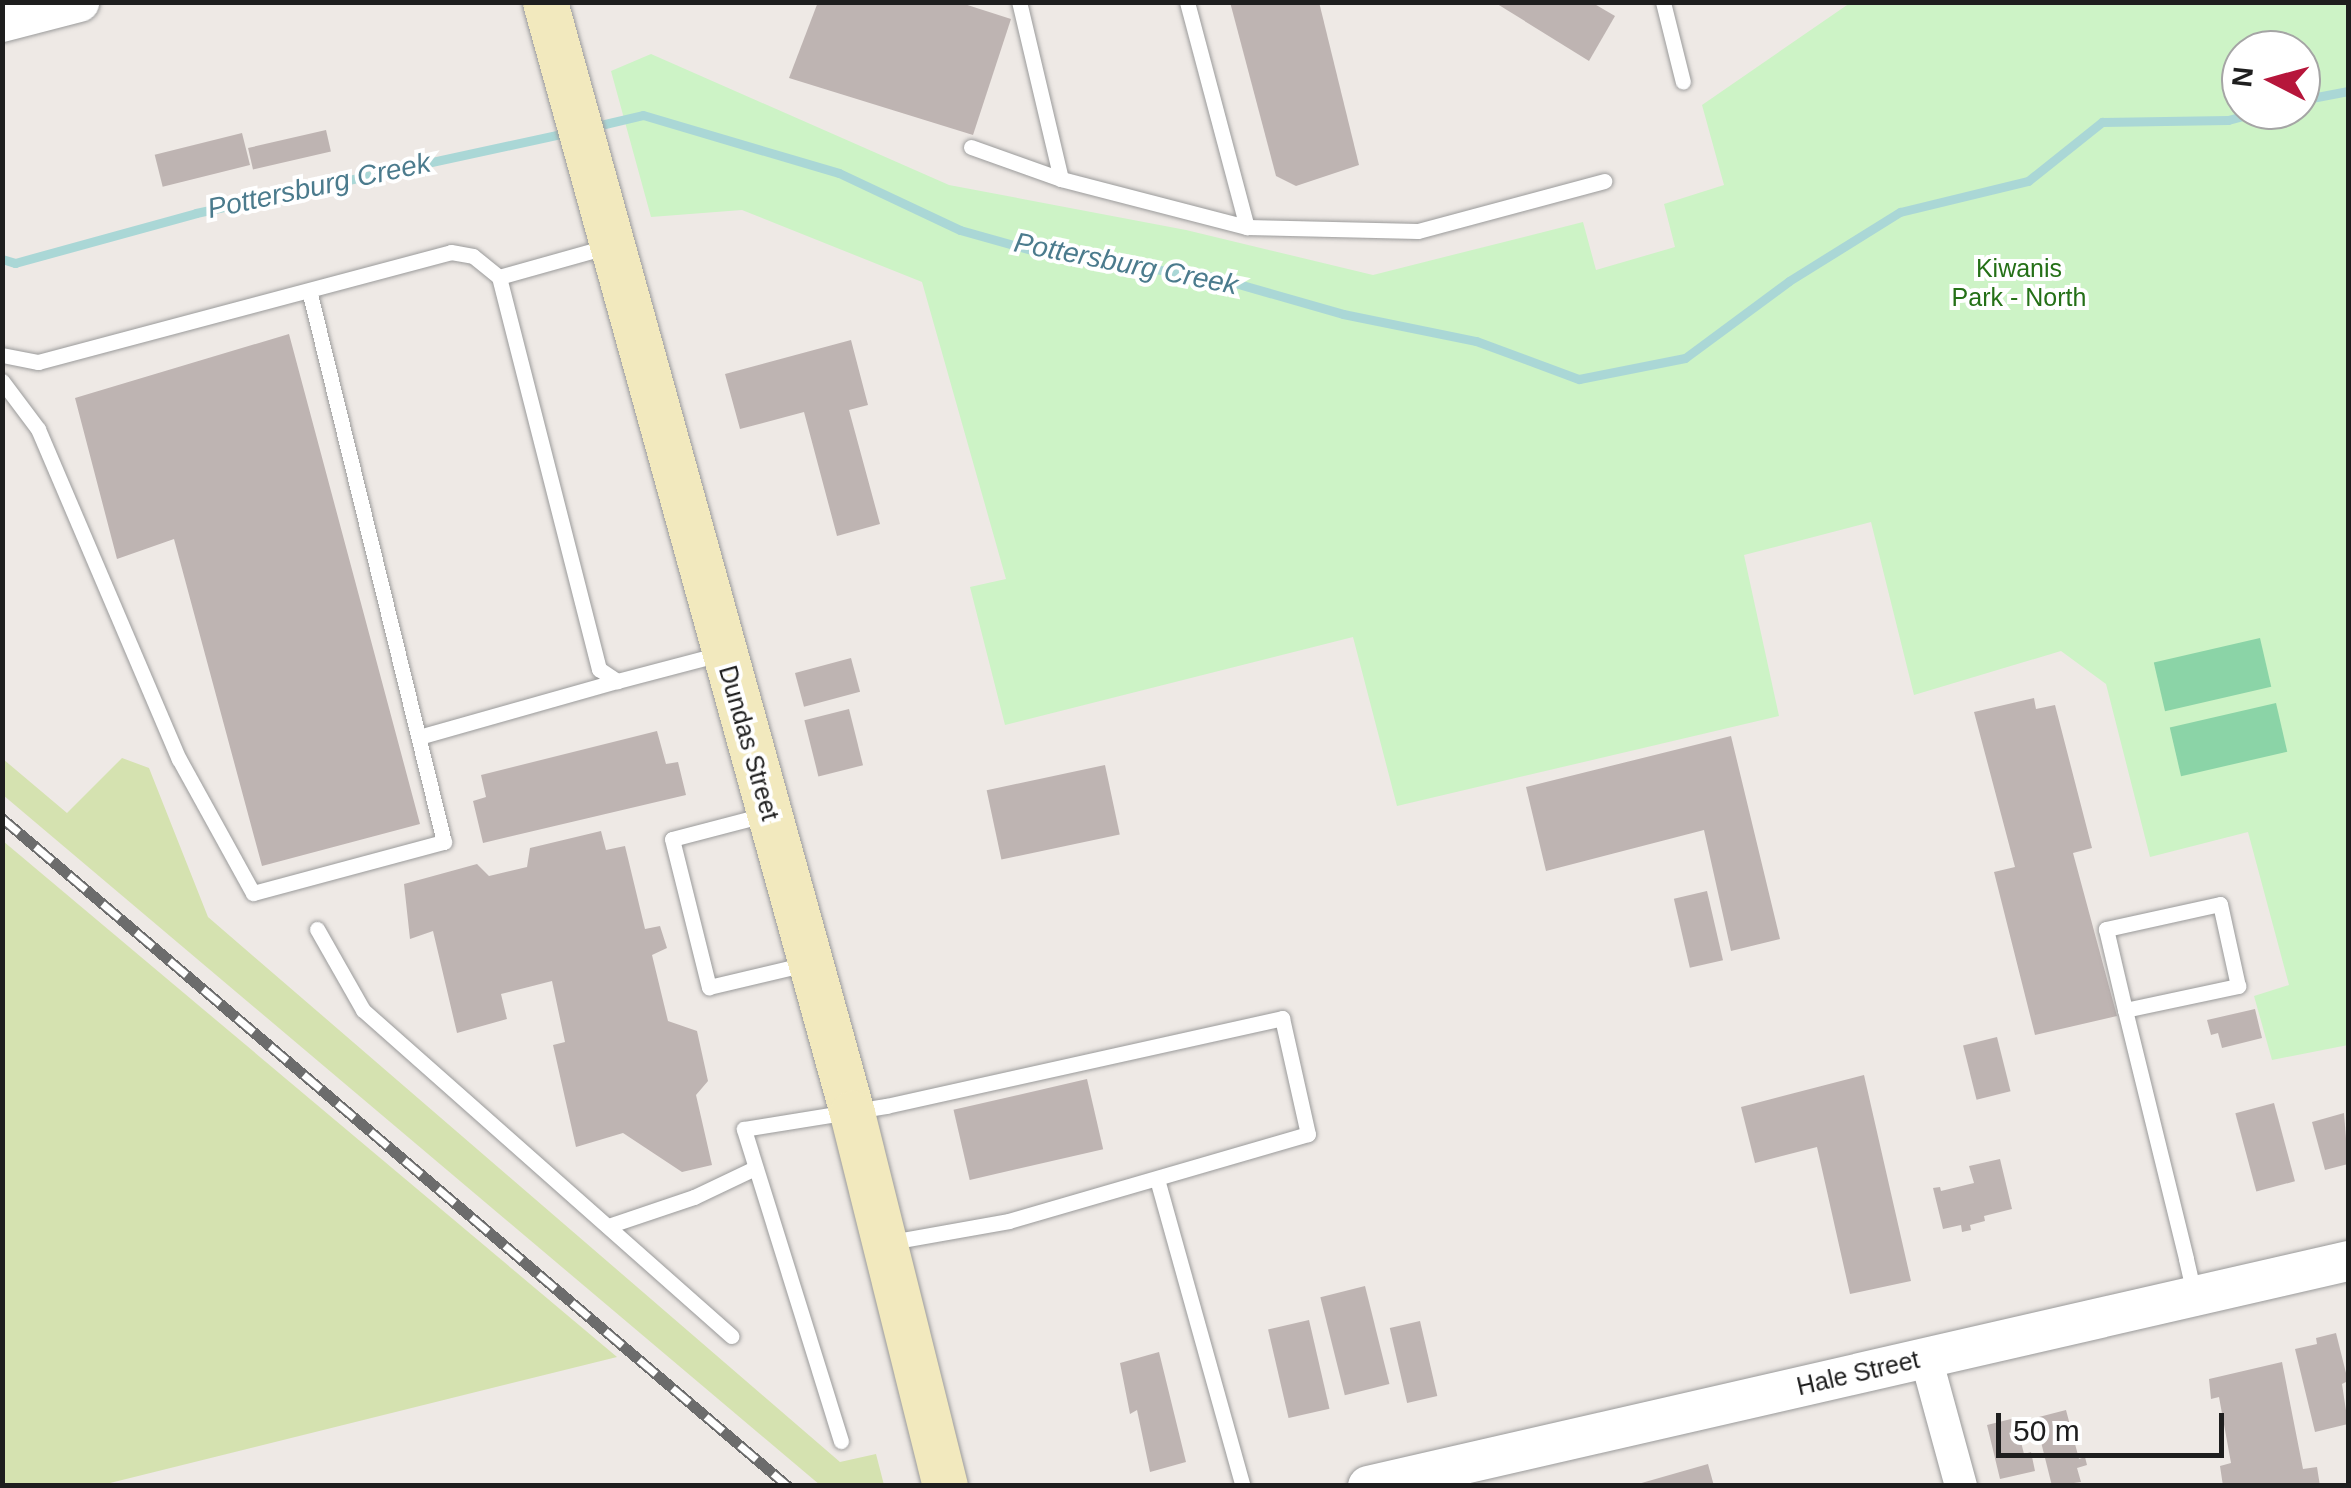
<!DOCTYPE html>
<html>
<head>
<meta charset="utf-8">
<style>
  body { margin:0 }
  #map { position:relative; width:2351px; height:1488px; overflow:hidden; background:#eee9e5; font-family:Arial,sans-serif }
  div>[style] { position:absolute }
  .grass>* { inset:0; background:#d5e2b0 }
  .park>* { inset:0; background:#cdf3c6 }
  .pitch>* { inset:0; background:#8bd4a7; transform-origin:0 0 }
  .stream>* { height:9px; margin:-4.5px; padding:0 4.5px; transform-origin:4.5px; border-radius:4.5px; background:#aad7d6 }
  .building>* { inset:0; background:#beb4b2; transform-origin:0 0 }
  .roads { filter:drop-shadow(0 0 2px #9b9b9b) drop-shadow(0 0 2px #9b9b9b) }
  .service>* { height:15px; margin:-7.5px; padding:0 7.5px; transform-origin:7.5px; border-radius:7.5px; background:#fff }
  .minor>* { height:32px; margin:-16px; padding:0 16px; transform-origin:16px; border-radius:16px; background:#fff }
  .tertiary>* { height:40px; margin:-20px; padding:0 20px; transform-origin:20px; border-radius:20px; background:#fff }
  .secondary>* { height:45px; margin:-22.5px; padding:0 22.5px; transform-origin:22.5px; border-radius:22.5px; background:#f2e9be }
  .rail>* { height:11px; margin-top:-5.5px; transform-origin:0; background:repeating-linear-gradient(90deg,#fff 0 22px,#6c6c6c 0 44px); box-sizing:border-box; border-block:2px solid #6c6c6c }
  span { translate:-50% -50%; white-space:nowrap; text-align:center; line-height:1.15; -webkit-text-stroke:8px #fff; paint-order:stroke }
  .park-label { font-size:25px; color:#257017 }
  .street-label { font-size:25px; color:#1e1e1e }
  .water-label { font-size:28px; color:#4b7b8d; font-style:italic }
  .frame { position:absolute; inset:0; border:5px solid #1e1e1e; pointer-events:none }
  .north { position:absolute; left:2221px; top:30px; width:100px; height:100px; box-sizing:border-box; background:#fff; border:2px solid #a5a5a5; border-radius:50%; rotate:276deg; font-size:28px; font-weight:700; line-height:40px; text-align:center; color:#1e1e1e }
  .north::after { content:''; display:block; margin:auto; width:35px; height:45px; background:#b6163b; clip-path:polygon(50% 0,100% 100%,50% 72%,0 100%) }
  .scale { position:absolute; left:1996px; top:1413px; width:228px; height:45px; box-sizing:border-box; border:5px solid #1e1e1e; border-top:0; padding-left:12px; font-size:30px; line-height:35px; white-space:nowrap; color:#1e1e1e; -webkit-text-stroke:8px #fff; paint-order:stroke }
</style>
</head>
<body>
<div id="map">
  <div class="grass">
    <i style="clip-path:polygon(122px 758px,149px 768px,208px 917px,840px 1462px,876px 1454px,884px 1485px,820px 1485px,3px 795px,3px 759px,67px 813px)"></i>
    <i style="clip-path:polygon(2px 841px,3px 841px,617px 1357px,102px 1485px,3px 1485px)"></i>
  </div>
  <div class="park">
    <i style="clip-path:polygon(evenodd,1850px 3px,2348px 3px,2348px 1045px,2272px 1060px,2254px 996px,2289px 985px,2248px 832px,2150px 857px,2106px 684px,2061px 651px,1914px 695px,1871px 522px,1744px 555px,1779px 716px,1397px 806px,1353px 637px,1005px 725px,970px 587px,1006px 579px,922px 282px,742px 210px,651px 217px,611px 71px,651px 54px,949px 185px,1186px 230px,1373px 275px,1583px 222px,1596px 270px,1675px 247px,1664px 204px,1724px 185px,1702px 105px,1850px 3px,2241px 50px,2301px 50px,2301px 110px,2241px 110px,2241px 50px)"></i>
  </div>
  <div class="pitch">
    <i style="left:2260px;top:638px;width:50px;height:109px;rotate:77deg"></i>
    <i style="left:2276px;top:703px;width:50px;height:109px;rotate:77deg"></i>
  </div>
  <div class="stream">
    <i style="left:2301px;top:100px;width:48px;rotate:-10.8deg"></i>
    <i style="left:592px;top:127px;width:52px;rotate:-13.2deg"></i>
    <i style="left:643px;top:115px;width:204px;rotate:16.5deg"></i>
    <i style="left:839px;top:173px;width:134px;rotate:25.2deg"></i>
    <i style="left:960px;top:230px;width:97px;rotate:15.6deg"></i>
    <i style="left:1053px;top:256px;width:162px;rotate:7.4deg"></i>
    <i style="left:1214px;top:277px;width:134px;rotate:16deg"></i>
    <i style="left:1343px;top:314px;width:136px;rotate:11.5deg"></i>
    <i style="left:1476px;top:341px;width:110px;rotate:20.3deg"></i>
    <i style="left:1579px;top:379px;width:108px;rotate:-11.2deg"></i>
    <i style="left:1685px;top:358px;width:129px;rotate:-36.5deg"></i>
    <i style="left:1789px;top:281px;width:131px;rotate:-31.9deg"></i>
    <i style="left:1900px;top:212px;width:132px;rotate:-13.6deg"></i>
    <i style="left:2028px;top:181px;width:95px;rotate:-38.6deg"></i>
    <i style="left:2102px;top:122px;width:126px;rotate:-0.9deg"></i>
    <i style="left:2228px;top:120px;width:38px;rotate:-15deg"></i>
    <i style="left:2px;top:259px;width:14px;rotate:17deg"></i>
    <i style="left:15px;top:263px;width:188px;rotate:-15.4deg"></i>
    <i style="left:196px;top:213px;width:380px;rotate:-12.2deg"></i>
  </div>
  <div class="building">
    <i style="clip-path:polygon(818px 2px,958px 2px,1011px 19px,973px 135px,789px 78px)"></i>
    <i style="clip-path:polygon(1230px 2px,1319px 2px,1359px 165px,1296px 186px,1276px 176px)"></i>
    <i style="clip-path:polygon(1494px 2px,1591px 2px,1615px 16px,1589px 61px)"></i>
    <i style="left:326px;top:130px;width:22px;height:80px;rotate:77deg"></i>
    <i style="left:242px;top:133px;width:33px;height:90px;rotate:76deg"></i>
    <i style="clip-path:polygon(289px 334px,420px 824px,262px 866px,174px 539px,117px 559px,75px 398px)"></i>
    <i style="clip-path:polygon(851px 340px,868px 405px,849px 410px,880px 524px,837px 536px,804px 412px,740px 429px,725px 374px)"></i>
    <i style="left:851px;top:658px;width:35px;height:58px;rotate:75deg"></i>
    <i style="clip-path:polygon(2034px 698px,2036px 709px,2055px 705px,2092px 848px,2073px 853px,2117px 1016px,2035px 1035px,1994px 872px,2015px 867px,1974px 712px)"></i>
    <i style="left:849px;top:709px;width:58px;height:46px;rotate:76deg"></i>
    <i style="clip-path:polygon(657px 731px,666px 764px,678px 762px,686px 795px,483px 843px,473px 801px,486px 797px,481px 775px)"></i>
    <i style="clip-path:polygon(1731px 736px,1780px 939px,1731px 951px,1704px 830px,1546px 871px,1526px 787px)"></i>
    <i style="left:1105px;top:765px;width:71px;height:121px;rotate:78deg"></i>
    <i style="clip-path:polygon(601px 831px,606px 850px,625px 846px,645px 929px,660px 926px,667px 948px,652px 955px,668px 1021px,697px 1031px,708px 1081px,696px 1095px,712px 1165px,682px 1172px,623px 1133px,576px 1147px,553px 1045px,565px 1042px,552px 981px,501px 994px,507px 1019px,457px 1033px,433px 931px,410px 939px,404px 884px,477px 864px,489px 876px,527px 867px,530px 848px)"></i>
    <i style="left:1707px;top:891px;width:71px;height:34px;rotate:77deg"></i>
    <i style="clip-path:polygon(2255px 1009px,2262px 1038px,2222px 1048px,2218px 1033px,2211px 1035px,2207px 1020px)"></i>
    <i style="left:1997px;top:1037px;width:56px;height:35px;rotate:76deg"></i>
    <i style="clip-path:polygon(1864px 1075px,1911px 1281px,1850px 1294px,1817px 1147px,1755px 1163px,1741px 1107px)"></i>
    <i style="left:1087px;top:1079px;width:72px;height:137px;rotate:77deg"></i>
    <i style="left:2274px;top:1103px;width:81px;height:40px;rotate:75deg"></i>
    <i style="clip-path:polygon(2344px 1113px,2348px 1164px,2325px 1170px,2312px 1122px)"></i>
    <i style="clip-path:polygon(2000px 1159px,2012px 1209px,1984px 1216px,1985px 1221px,1970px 1225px,1971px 1230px,1962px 1232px,1961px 1225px,1943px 1229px,1933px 1188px,1940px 1187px,1941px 1191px,1974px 1183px,1969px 1166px)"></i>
    <i style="left:1365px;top:1286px;width:101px;height:46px;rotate:76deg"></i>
    <i style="left:1309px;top:1320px;width:91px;height:42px;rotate:77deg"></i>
    <i style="left:1420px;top:1321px;width:77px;height:31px;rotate:77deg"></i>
    <i style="clip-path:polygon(2336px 1333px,2348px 1381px,2342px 1384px,2348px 1424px,2315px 1432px,2295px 1349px,2317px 1344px,2316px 1338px)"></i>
    <i style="clip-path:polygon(1159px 1352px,1186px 1462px,1150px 1472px,1137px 1410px,1130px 1414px,1120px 1363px)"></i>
    <i style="clip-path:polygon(2282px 1362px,2303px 1469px,2317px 1467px,2320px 1486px,2223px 1486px,2220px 1466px,2231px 1463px,2219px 1397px,2211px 1399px,2209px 1379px)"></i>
    <i style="clip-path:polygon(2066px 1410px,2079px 1459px,2085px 1457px,2087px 1465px,2077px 1468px,2081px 1482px,2052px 1486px,2035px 1418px)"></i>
    <i style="clip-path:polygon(2015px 1418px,2024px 1454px,2031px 1452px,2035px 1471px,2000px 1479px,1987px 1425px)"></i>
    <i style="clip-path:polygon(1708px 1464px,1714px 1486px,1638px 1486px,1638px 1484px)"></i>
  </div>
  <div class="roads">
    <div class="service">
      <i style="left:1187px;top:2px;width:233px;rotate:75.1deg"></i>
      <i style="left:1247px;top:227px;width:171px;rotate:1.3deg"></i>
      <i style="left:1418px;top:231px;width:193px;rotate:-15deg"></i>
      <i style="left:1663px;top:2px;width:82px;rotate:76deg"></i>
      <i style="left:971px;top:147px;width:96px;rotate:19.6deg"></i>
      <i style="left:1061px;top:179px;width:182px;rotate:-103.3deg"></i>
      <i style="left:1061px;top:179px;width:192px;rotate:14.5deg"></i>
      <i style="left:499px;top:277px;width:405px;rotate:75.7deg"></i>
      <i style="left:599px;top:669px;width:22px;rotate:34deg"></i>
      <i style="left:617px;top:681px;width:106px;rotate:-14.7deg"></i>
      <i style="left:2px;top:355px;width:37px;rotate:11deg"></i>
      <i style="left:38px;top:362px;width:427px;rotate:-14.9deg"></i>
      <i style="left:451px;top:252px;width:22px;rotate:10deg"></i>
      <i style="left:473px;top:256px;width:33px;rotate:39deg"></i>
      <i style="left:499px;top:277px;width:111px;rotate:-15.7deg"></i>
      <i style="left:2px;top:381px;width:60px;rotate:53.1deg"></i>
      <i style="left:38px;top:429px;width:359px;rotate:66.9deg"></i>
      <i style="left:179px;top:759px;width:153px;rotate:61.1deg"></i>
      <i style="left:253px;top:893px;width:198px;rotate:-15deg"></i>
      <i style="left:444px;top:842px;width:568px;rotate:-103.74deg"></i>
      <i style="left:419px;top:737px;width:206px;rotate:-15.8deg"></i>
      <i style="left:764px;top:815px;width:95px;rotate:165.4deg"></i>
      <i style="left:672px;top:839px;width:153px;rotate:76deg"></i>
      <i style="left:709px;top:987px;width:100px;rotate:-13.3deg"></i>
      <i style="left:317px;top:929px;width:93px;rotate:60.4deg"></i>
      <i style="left:363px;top:1010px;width:492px;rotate:41.5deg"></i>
      <i style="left:2125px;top:1010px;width:116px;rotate:-12deg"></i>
      <i style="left:2238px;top:986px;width:84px;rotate:-102.4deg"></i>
      <i style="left:2220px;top:904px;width:117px;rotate:167.6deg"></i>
      <i style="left:2106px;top:929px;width:83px;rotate:76.8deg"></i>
      <i style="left:2125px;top:1010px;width:256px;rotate:76.2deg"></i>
      <i style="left:2186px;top:1259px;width:35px;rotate:77deg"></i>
      <i style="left:1157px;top:1179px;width:319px;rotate:74.4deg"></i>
      <i style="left:608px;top:1226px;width:91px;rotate:-18.6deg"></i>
      <i style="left:694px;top:1197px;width:68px;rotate:-25.4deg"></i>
      <i style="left:841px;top:1441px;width:327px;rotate:-107.3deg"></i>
      <i style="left:744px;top:1129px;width:144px;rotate:-9.2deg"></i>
      <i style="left:886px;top:1106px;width:406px;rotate:-12.5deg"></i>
      <i style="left:1282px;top:1018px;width:119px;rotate:77.4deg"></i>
      <i style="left:1308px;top:1134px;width:311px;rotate:163.8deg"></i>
      <i style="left:1009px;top:1221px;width:125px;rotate:169.9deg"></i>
    </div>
    <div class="minor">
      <i style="left:1926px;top:1358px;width:133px;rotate:74.7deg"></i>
    </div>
    <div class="tertiary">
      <i style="left:2px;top:22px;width:80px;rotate:-14.6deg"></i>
      <i style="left:1368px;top:1486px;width:1005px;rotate:-12.93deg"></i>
    </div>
    <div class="secondary">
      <i style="left:545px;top:2px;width:1153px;rotate:74.55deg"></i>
      <i style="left:852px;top:1113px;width:384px;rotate:76deg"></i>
    </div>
  </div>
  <div class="rail">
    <i style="left:2px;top:818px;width:1032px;rotate:40.36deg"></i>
  </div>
  <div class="park-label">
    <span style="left:2019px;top:283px">Kiwanis<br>Park - North</span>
  </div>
  <div class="street-label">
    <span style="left:749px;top:743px;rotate:74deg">Dundas Street</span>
    <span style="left:1858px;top:1373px;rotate:-13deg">Hale Street</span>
  </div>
  <div class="water-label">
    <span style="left:319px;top:186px;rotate:-12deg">Pottersburg Creek</span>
    <span style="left:1126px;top:264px;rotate:11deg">Pottersburg Creek</span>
  </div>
  <div class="frame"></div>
  <div class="north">N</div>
  <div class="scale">50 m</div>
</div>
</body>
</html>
